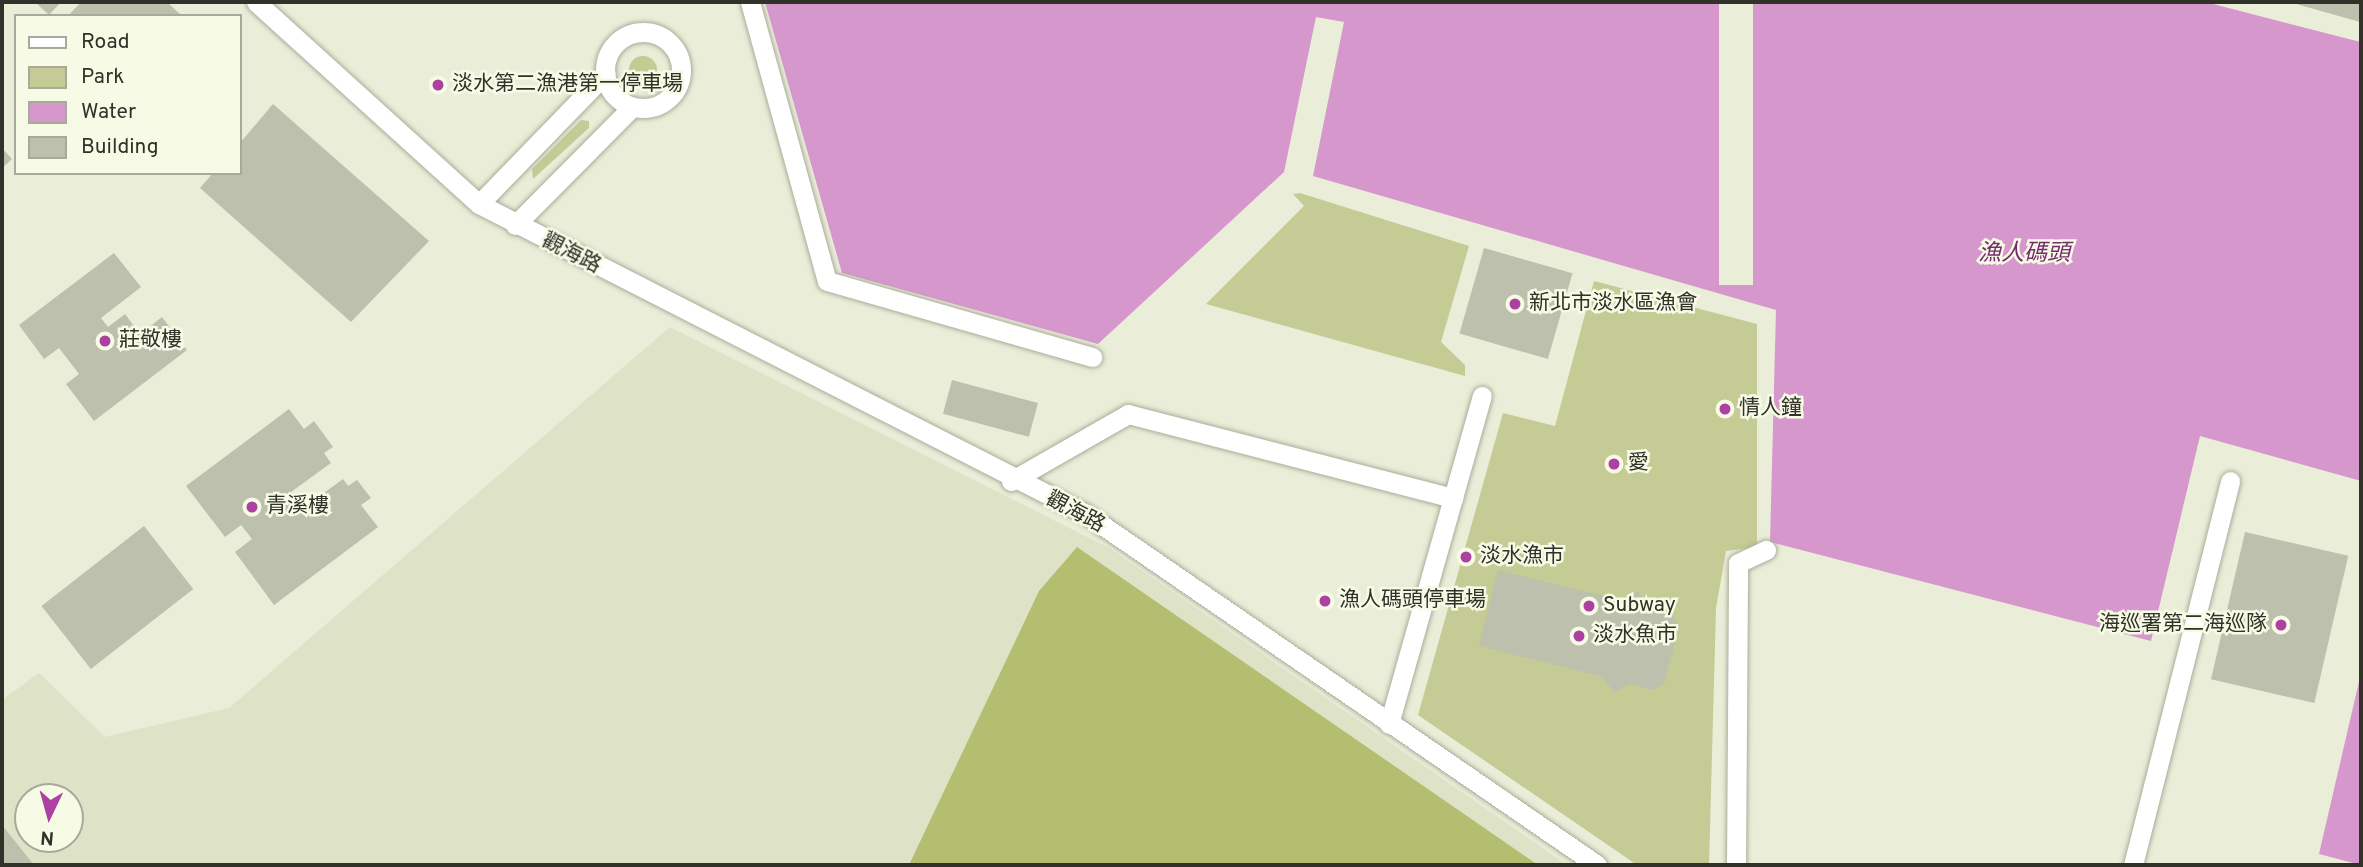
<!DOCTYPE html>
<html>
<head>
<meta charset="utf-8">
<style>
  body { margin:0 }
  #map { position:relative; width:2363px; height:867px; overflow:hidden; background:#eaedd8; font-family:Overpass,"Noto Sans TC",sans-serif }
  div>[style] { position:absolute }
  .built>* { inset:0; background:#dee2c6 }
  .green>* { inset:0; background:#c4cb95 }
  .round { border-radius:50% }
  .forest>* { inset:0; background:#b4be70 }
  .water>* { inset:0; background:#d597cc }
  .pier>* { inset:0; background:#eaedd8; transform-origin:0 0 }
  .building>* { inset:0; background:#bcc0ac; transform-origin:0 0 }
  .roads { filter:drop-shadow(0 0 2px #aaad9a) drop-shadow(0 0 2px #aaad9a) }
  .street>* { height:19px; margin:-9.5px; padding:0 9.5px; transform-origin:9.5px; border-radius:9.5px; background:#fff }
  .street>.ring { margin:-9.5px; padding:0; box-sizing:content-box; background:none; border:19px solid #fff; border-radius:50% }
  .dots>* { width:19px; height:19px; translate:-50% -50%; box-sizing:border-box; border:4px solid #f7fae5; border-radius:50% }
  span { translate:-50% -50%; white-space:nowrap; text-align:center; line-height:1.15; -webkit-text-stroke:5px #f7fae5; paint-order:stroke }
  .poi-label { font-size:21px; color:#303129 }
  .left { translate:0 -50%; text-align:left }
  .right { translate:-100% -50%; text-align:right }
  .street-label { font-size:21px; color:#303129 }
  .water-label { font-size:23px; color:#762d6e; font-style:italic }
  .frame { position:absolute; inset:0; border:4px solid #303129; pointer-events:none }
  .legend { position:absolute; left:14px; top:14px; width:228px; height:161px; box-sizing:border-box; background:#f7fae5; border:2px solid #a7aa9a; margin:0; padding:9px 12px; list-style:none; font-size:21px; color:#303129 }
  .legend li { display:flex; align-items:center; gap:14px; height:35px }
  .legend b { width:35px; border:2px solid #a7aa9a }
  .north { position:absolute; left:14px; top:783px; width:70px; height:70px; box-sizing:border-box; background:#f7fae5; border:2px solid #a7aa9a; border-radius:50%; rotate:185deg; font-size:19px; font-weight:700; line-height:28px; text-align:center; color:#303129 }
  .north::after { content:''; display:block; margin:auto; width:24px; height:32px; background:#ad41a1; clip-path:polygon(50% 0,100% 100%,50% 72%,0 100%) }
</style>
</head>
<body>
<div id="map">
  <div class="built">
    <i style="clip-path:polygon(evenodd,670px 327px,1109px 548px,1567px 865px,2px 865px,2px 700px,39px 673px,105px 737px,229px 708px,670px 327px,28px 797px,70px 797px,70px 839px,28px 839px,28px 797px)"></i>
  </div>
  <div class="green">
    <i class="round" style="left:629px;top:56px;width:28px;height:28px"></i>
    <i style="clip-path:polygon(581px 120px,589px 121px,589px 128px,533px 179px,532px 169px)"></i>
    <i style="clip-path:polygon(1300px 193px,1469px 246px,1441px 342px,1465px 365px,1465px 376px,1206px 304px,1304px 206px,1293px 194px)"></i>
    <i style="clip-path:polygon(1594px 281px,1757px 324px,1757px 547px,1726px 551px,1716px 608px,1709px 865px,1637px 865px,1418px 715px,1503px 413px,1555px 426px)"></i>
  </div>
  <div class="forest">
    <i style="clip-path:polygon(1077px 547px,1538px 865px,909px 865px,1039px 591px)"></i>
  </div>
  <div class="water">
    <i style="clip-path:polygon(765px 2px,2206px 2px,2361px 42px,2361px 481px,2200px 436px,2151px 641px,1770px 542px,1776px 310px,1313px 176px,1344px 22px,1316px 17px,1284px 172px,1098px 344px,842px 273px)"></i>
    <i style="clip-path:polygon(2361px 673px,2361px 865px,2319px 854px)"></i>
  </div>
  <div class="pier">
    <i style="left:1719px;top:2px;width:34px;height:283px"></i>
    <i style="clip-path:polygon(2206px 2px,2220px 2px,2361px 42px)"></i>
  </div>
  <div class="building">
    <i style="clip-path:polygon(35px 2px,61px 2px,49px 15px)"></i>
    <i style="clip-path:polygon(81px 2px,167px 2px,182px 16px,68px 16px)"></i>
    <i style="clip-path:polygon(2289px 2px,2361px 2px,2361px 17px,2360px 22px)"></i>
    <i style="clip-path:polygon(273px 104px,429px 241px,351px 322px,200px 188px,213px 173px,240px 173px,240px 143px)"></i>
    <i style="clip-path:polygon(2px 148px,12px 159px,2px 168px)"></i>
    <i style="left:1484px;top:248px;width:92px;height:89px;rotate:16deg"></i>
    <i style="clip-path:polygon(114px 253px,141px 287px,101px 318px,108px 327px,125px 314px,140px 334px,162px 317px,187px 350px,94px 421px,66px 384px,79px 374px,59px 348px,44px 359px,19px 325px)"></i>
    <i style="left:952px;top:380px;width:89px;height:35px;rotate:15deg"></i>
    <i style="clip-path:polygon(289px 409px,304px 429px,314px 421px,333px 447px,324px 453px,331px 463px,291px 492px,303px 508px,343px 479px,348px 486px,357px 480px,371px 498px,361px 505px,378px 527px,274px 605px,235px 552px,252px 539px,241px 525px,225px 537px,186px 486px)"></i>
    <i style="left:144px;top:526px;width:80px;height:130px;rotate:52deg"></i>
    <i style="left:2245px;top:532px;width:106px;height:151px;rotate:13deg"></i>
    <i style="clip-path:polygon(1498px 570px,1620px 600px,1638px 591px,1648px 607px,1672px 613px,1679px 626px,1664px 684px,1652px 690px,1629px 684px,1614px 693px,1603px 677px,1479px 646px)"></i>
    <i style="clip-path:polygon(2px 825px,34px 865px,2px 865px)"></i>
  </div>
  <div class="roads">
    <div class="street">
      <i style="left:256px;top:2px;width:301px;rotate:42.2deg"></i>
      <i style="left:479px;top:204px;width:682px;rotate:27.05deg"></i>
      <i style="left:1086px;top:514px;width:620px;rotate:34.48deg"></i>
      <i style="left:750px;top:2px;width:289px;rotate:74.6deg"></i>
      <i style="left:827px;top:281px;width:276px;rotate:16deg"></i>
      <i class="ring" style="left:605px;top:32px;width:57px;height:57px"></i>
      <i style="left:479px;top:204px;width:182px;rotate:-45.9deg"></i>
      <i style="left:515px;top:225px;width:166px;rotate:-45.2deg"></i>
      <i style="left:1011px;top:481px;width:135px;rotate:-29.8deg"></i>
      <i style="left:1128px;top:414px;width:336px;rotate:14.5deg"></i>
      <i style="left:1389px;top:724px;width:341px;rotate:-74.2deg"></i>
      <i style="left:1736px;top:865px;width:302px;rotate:-89.6deg"></i>
      <i style="left:1738px;top:563px;width:31px;rotate:-25deg"></i>
      <i style="left:2133px;top:865px;width:396px;rotate:-75.8deg"></i>
    </div>
  </div>
  <div class="dots">
    <i style="left:438px;top:85px;background:#ad41a1"></i>
    <i style="left:1515px;top:304px;background:#ad41a1"></i>
    <i style="left:105px;top:341px;background:#ad41a1"></i>
    <i style="left:1725px;top:409px;background:#ad41a1"></i>
    <i style="left:1614px;top:464px;background:#ad41a1"></i>
    <i style="left:252px;top:507px;background:#ad41a1"></i>
    <i style="left:1466px;top:557px;background:#ad41a1"></i>
    <i style="left:1325px;top:601px;background:#ad41a1"></i>
    <i style="left:1589px;top:606px;background:#ad41a1"></i>
    <i style="left:2281px;top:625px;background:#ad41a1"></i>
    <i style="left:1579px;top:636px;background:#ad41a1"></i>
  </div>
  <div class="poi-label">
    <span class="left" style="left:452px;top:85px">淡水第二漁港第一停車場</span>
    <span class="left" style="left:1529px;top:304px">新北市淡水區漁會</span>
    <span class="left" style="left:119px;top:341px">莊敬樓</span>
    <span class="left" style="left:1739px;top:409px">情人鐘</span>
    <span class="left" style="left:1628px;top:464px">愛</span>
    <span class="left" style="left:266px;top:507px">青溪樓</span>
    <span class="left" style="left:1480px;top:557px">淡水漁市</span>
    <span class="left" style="left:1339px;top:601px">漁人碼頭停車場</span>
    <span class="left" style="left:1603px;top:606px">Subway</span>
    <span class="right" style="left:2267px;top:625px">海巡署第二海巡隊</span>
    <span class="left" style="left:1593px;top:636px">淡水魚市</span>
  </div>
  <div class="street-label">
    <span style="left:571px;top:254px;rotate:27deg">觀海路</span>
    <span style="left:1075px;top:513px;rotate:28deg">觀海路</span>
  </div>
  <div class="water-label">
    <span style="left:2024px;top:255px">漁人碼頭</span>
  </div>
  <div class="frame"></div>
  <ul class="legend">
  <li><b style="height:9px;background:#fff"></b>Road</li>
  <li><b style="height:19px;background:#c4cb95"></b>Park</li>
  <li><b style="height:19px;background:#d597cc"></b>Water</li>
  <li><b style="height:19px;background:#bcc0ac"></b>Building</li>
  </ul>
  <div class="north">N</div>
</div>
</body>
</html>
